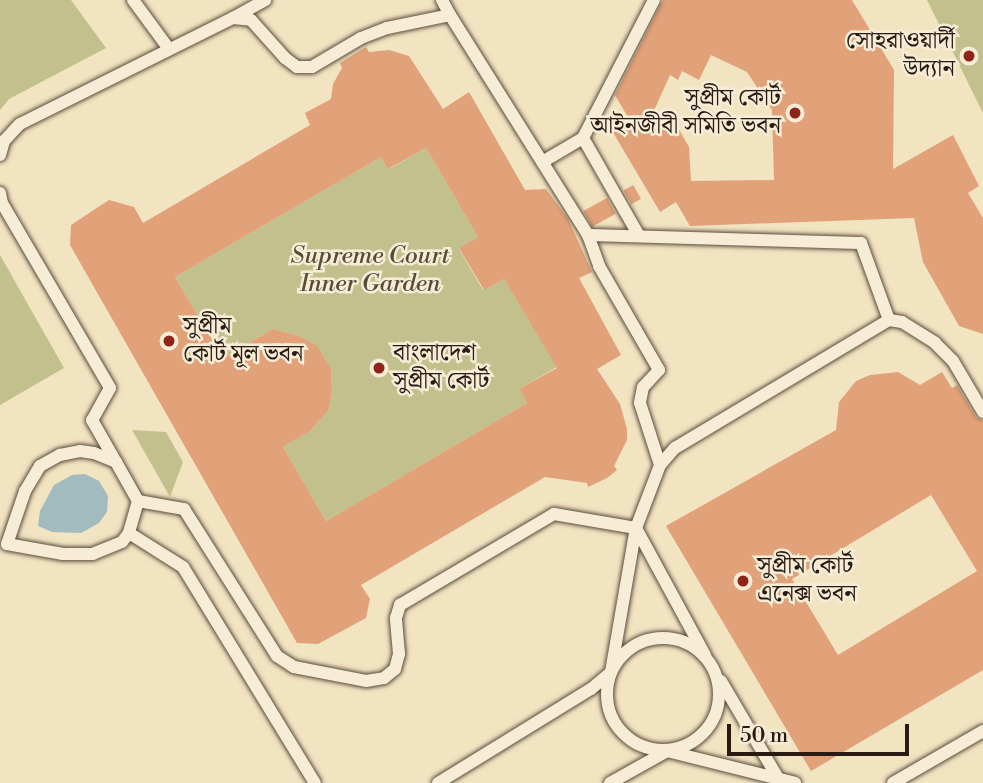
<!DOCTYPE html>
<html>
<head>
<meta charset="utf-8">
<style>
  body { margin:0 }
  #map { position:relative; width:983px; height:783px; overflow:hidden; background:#f2e3c1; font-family:"Libre Bodoni","Noto Serif Bengali",serif }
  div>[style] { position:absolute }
  .green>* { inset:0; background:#c2c18e }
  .water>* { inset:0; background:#a1bbbf }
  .building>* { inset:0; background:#e1a179; transform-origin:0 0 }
  .roads { filter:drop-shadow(0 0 2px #5a4d3e) drop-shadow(0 0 2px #5a4d3e) }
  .service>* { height:12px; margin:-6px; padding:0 6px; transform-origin:6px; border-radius:6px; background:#f7edd7 }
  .service>.ring { margin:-6px; padding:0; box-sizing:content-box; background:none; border:12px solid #f7edd7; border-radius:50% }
  .dots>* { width:19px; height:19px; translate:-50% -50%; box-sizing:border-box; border:4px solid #f7edd7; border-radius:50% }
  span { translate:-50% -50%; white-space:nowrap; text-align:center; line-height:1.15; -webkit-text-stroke:5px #f7edd7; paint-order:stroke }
  .poi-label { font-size:24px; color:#271b13 }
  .right { translate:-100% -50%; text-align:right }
  .left { translate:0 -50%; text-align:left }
  .park-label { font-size:24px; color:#564d38; font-style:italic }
  .scale { position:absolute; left:727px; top:724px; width:182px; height:32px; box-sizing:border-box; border:4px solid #271b13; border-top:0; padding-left:9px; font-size:21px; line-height:24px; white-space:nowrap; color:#271b13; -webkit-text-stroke:5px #f7edd7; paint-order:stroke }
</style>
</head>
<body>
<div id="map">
  <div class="green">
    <i style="clip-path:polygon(0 0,71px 0,106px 48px,9px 99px,0 110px)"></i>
    <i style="clip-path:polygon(927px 0,983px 0,983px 113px)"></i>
    <i style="clip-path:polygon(426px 148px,478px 237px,459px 249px,483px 290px,504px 279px,557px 367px,519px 389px,527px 403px,326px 521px,283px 447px,310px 431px,328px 411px,332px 393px,331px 369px,317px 347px,299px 336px,273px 329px,223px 358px,175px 277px,381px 157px,389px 169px)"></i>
    <i style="clip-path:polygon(0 255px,64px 368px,0 405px)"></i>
    <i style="clip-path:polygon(132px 430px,166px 432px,183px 462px,170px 497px)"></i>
  </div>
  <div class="water">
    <i style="clip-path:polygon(85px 474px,99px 481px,108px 496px,107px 512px,99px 523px,81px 533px,52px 532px,38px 526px,40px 511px,54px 485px,72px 475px)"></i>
  </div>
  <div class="building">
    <i style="clip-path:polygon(evenodd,663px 0,852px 0,894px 70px,893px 169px,953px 135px,979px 186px,968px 193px,983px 218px,983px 334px,959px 326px,923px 262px,914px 218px,690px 226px,676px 202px,660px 212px,611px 129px,629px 119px,615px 95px,663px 0,711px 55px,747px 72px,772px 110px,774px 180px,691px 181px,689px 147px,677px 126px,652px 115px,670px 75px,678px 80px,682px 71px,699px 80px,711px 55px)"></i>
    <i style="clip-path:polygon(evenodd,366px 47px,369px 52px,389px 50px,409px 56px,443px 109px,469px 92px,525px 190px,546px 189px,568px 219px,592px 272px,579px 278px,621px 355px,597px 369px,620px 404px,627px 429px,627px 440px,614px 466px,617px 470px,607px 478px,588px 487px,587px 483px,545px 477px,361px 585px,370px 599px,366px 618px,318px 644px,297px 643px,70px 245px,71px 225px,109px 200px,134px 207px,143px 223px,310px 125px,305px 113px,331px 99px,333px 84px,342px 68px,340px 63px,366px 47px,426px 148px,478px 237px,459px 248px,484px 290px,504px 279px,557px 368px,519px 389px,527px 403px,326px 521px,283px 447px,310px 431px,328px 411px,332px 393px,331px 369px,317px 346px,299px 336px,273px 329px,223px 358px,175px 277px,381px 157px,388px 169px,426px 148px)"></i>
    <i style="left:633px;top:185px;width:16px;height:11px;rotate:60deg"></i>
    <i style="left:607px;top:198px;width:18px;height:27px;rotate:61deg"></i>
    <i style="clip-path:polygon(evenodd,898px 372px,920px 385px,942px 372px,952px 388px,957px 385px,976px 417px,983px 421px,983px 670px,811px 771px,666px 526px,836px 430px,839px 402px,856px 381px,870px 375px,898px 372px,931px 495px,977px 571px,838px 655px,792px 579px,931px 495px)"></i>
  </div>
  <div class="roads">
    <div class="service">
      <i style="left:133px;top:0;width:61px;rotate:53.7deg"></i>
      <i style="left:442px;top:0;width:17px;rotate:62deg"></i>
      <i style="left:233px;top:18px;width:37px;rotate:-29deg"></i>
      <i style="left:583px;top:138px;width:111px;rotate:60.2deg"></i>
      <i style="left:0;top:155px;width:15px;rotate:-74deg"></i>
      <i style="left:4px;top:141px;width:23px;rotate:-47deg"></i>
      <i style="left:20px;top:124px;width:238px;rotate:-26.5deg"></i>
      <i style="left:233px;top:18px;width:18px;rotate:6deg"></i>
      <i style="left:251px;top:20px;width:51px;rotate:48.2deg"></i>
      <i style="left:285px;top:58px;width:15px;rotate:37deg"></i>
      <i style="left:297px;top:67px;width:15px"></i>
      <i style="left:312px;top:67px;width:57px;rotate:-30.6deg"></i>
      <i style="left:361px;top:38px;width:28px;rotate:-21deg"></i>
      <i style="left:387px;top:28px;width:64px;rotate:-11.7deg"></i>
      <i style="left:450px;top:15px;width:260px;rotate:57.9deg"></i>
      <i style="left:588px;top:235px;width:33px;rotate:70deg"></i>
      <i style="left:599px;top:266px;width:120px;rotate:60deg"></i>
      <i style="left:659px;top:370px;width:23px;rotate:133deg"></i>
      <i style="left:643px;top:387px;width:16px;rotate:101deg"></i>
      <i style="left:640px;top:403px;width:65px;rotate:72.1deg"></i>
      <i style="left:544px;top:161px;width:45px;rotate:-30.5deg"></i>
      <i style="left:583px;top:138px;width:155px;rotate:-62.8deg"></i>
      <i style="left:0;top:193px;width:10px;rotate:79deg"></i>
      <i style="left:2px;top:203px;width:214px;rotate:59.7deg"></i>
      <i style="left:110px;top:388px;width:37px;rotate:119deg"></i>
      <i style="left:92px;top:420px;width:48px;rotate:60.3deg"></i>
      <i style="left:588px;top:235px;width:273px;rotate:1.7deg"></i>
      <i style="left:861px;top:243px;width:82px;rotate:70deg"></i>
      <i style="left:80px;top:451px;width:14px;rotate:8deg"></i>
      <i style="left:94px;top:453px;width:24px;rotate:22deg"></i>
      <i style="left:116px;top:462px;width:45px;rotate:60.6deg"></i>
      <i style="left:138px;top:501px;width:33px;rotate:106deg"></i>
      <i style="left:129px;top:533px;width:11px;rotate:128deg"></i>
      <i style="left:122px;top:542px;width:31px;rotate:158deg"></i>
      <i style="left:93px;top:554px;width:30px;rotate:180deg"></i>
      <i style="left:63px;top:554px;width:57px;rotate:-169.9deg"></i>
      <i style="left:7px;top:544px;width:56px;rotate:-71.2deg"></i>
      <i style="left:25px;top:491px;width:29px;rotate:-59deg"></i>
      <i style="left:40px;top:466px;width:23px;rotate:-29deg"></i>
      <i style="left:60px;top:455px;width:20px;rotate:-11deg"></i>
      <i style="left:138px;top:501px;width:47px;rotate:9.9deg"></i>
      <i style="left:184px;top:509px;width:174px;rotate:57.7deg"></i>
      <i style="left:277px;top:656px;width:20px;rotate:33deg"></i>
      <i style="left:294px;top:667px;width:73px;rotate:11deg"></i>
      <i style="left:366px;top:681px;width:18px;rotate:-9deg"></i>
      <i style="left:384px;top:678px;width:14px;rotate:-39deg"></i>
      <i style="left:395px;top:669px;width:16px;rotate:-75deg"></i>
      <i style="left:399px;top:654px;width:36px;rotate:-95deg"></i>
      <i style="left:396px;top:618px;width:14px;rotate:-73deg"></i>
      <i style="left:400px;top:605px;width:179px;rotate:-30.6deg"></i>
      <i style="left:554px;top:514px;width:83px;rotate:9.7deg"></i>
      <i style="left:636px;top:528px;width:145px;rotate:61.5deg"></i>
      <i style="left:129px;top:533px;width:64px;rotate:32.2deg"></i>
      <i style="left:183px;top:567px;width:253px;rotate:58.6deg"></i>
      <i class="ring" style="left:607px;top:638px;width:100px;height:100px"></i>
      <i style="left:721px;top:681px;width:113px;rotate:59.6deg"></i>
      <i style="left:438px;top:783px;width:180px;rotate:-31.6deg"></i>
      <i style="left:591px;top:689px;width:26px;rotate:-40deg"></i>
      <i style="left:611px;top:672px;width:146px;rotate:-80.2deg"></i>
      <i style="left:636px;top:528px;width:67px;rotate:-69.1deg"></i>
      <i style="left:660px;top:465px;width:23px;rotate:-49deg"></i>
      <i style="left:675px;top:448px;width:249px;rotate:-30.9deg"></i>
      <i style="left:889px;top:320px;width:13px;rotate:9deg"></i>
      <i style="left:902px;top:322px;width:39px;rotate:32deg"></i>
      <i style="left:935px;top:343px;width:25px;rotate:45deg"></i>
      <i style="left:953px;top:361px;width:59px;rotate:59.5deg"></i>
      <i style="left:610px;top:783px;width:65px;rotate:-29.3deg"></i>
      <i style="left:667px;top:751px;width:132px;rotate:14deg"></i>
      <i style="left:893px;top:783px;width:104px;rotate:-30deg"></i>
    </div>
  </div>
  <div class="dots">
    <i style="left:969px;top:56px;background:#8f2418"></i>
    <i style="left:795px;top:113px;background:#8f2418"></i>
    <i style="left:169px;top:341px;background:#8f2418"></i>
    <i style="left:379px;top:368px;background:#8f2418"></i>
    <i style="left:743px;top:581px;background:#8f2418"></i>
  </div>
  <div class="poi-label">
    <span class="right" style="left:955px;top:56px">সোহরাওয়ার্দী<br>উদ্যান</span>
    <span class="right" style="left:781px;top:113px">সুপ্রীম কোর্ট<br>আইনজীবী সমিতি ভবন</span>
    <span class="left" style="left:183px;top:341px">সুপ্রীম<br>কোর্ট মূল ভবন</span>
    <span class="left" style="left:393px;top:368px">বাংলাদেশ<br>সুপ্রীম কোর্ট</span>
    <span class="left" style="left:757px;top:581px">সুপ্রীম কোর্ট<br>এনেক্স ভবন</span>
  </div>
  <div class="park-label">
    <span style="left:370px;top:271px">Supreme Court<br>Inner Garden</span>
  </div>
  <div class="scale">50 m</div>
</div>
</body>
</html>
